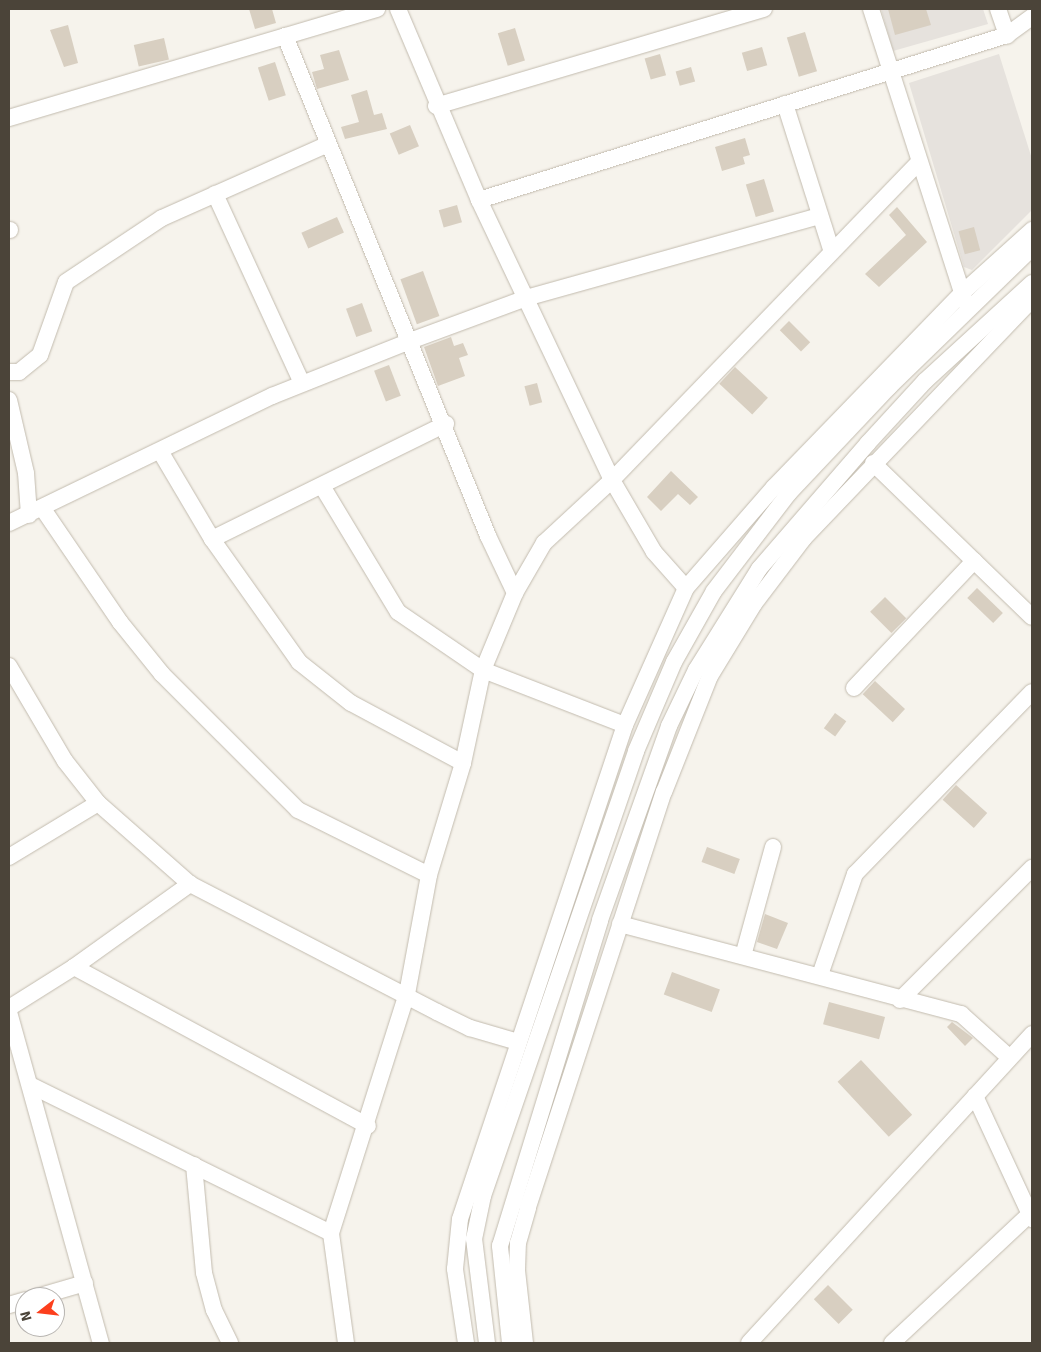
<!DOCTYPE html>
<html>
<head>
<meta charset="utf-8">
<style>
  body { margin:0 }
  #map { position:relative; width:1041px; height:1352px; overflow:hidden; background:#f6f3ec; font-family:Signika,sans-serif }
  div>[style] { position:absolute }
  .industrial>* { inset:0; background:#e6e2dd }
  .building>* { inset:0; background:#d8cfc1; transform-origin:0 0 }
  .roads { filter:drop-shadow(0 0 1px #c2bbae) drop-shadow(0 0 1px #c2bbae) }
  .minor>* { height:16px; margin:-8px; padding:0 8px; transform-origin:8px; border-radius:8px; background:#fff }
  span { translate:-50% -50%; white-space:nowrap; text-align:center; line-height:1.15; -webkit-text-stroke:4px #fff; paint-order:stroke }
  .frame { position:absolute; inset:0; border:10px solid #4b4439; pointer-events:none }
  .north { position:absolute; left:15px; top:1287px; width:50px; height:50px; box-sizing:border-box; background:#fff; border:1px solid #b7b4b0; border-radius:50%; rotate:254deg; font-size:14px; font-weight:700; line-height:20px; text-align:center; color:#4b4439 }
  .north::after { content:''; display:block; margin:auto; width:18px; height:22px; background:#fc3f1d; clip-path:polygon(50% 0,100% 100%,50% 72%,0 100%) }
</style>
</head>
<body>
<div id="map">
  <div class="industrial">
    <i style="clip-path:polygon(881px 9px,983px 9px,988px 24px,893px 51px)"></i>
    <i style="clip-path:polygon(999px 54px,1032px 159px,1032px 210px,972px 270px,964px 267px,909px 83px)"></i>
  </div>
  <div class="building">
    <i style="clip-path:polygon(249px 9px,272px 9px,276px 23px,255px 29px)"></i>
    <i style="clip-path:polygon(888px 9px,926px 9px,931px 25px,895px 35px)"></i>
    <i style="clip-path:polygon(68px 25px,78px 63px,64px 67px,50px 30px)"></i>
    <i style="left:515px;top:28px;width:34px;height:18px;rotate:73deg"></i>
    <i style="left:805px;top:32px;width:41px;height:19px;rotate:73deg"></i>
    <i style="left:164px;top:38px;width:22px;height:31px;rotate:77deg"></i>
    <i style="left:762px;top:47px;width:19px;height:21px;rotate:74deg"></i>
    <i style="clip-path:polygon(339px 50px,349px 80px,317px 89px,312px 72px,324px 69px,320px 55px)"></i>
    <i style="left:660px;top:54px;width:22px;height:16px;rotate:74deg"></i>
    <i style="left:275px;top:62px;width:35px;height:18px;rotate:72deg"></i>
    <i style="left:691px;top:67px;width:15px;height:16px;rotate:74deg"></i>
    <i style="clip-path:polygon(367px 90px,374px 115px,382px 113px,387px 129px,345px 139px,341px 127px,359px 122px,351px 95px)"></i>
    <i style="left:410px;top:125px;width:23px;height:22px;rotate:67deg"></i>
    <i style="clip-path:polygon(745px 138px,750px 155px,743px 157px,745px 164px,722px 171px,715px 147px)"></i>
    <i style="left:764px;top:179px;width:34px;height:19px;rotate:73deg"></i>
    <i style="left:457px;top:205px;width:18px;height:19px;rotate:74deg"></i>
    <i style="clip-path:polygon(897px 207px,927px 242px,879px 287px,865px 274px,906px 235px,889px 215px)"></i>
    <i style="left:337px;top:217px;width:17px;height:39px;rotate:66deg"></i>
    <i style="left:974px;top:227px;width:24px;height:16px;rotate:75deg"></i>
    <i style="left:423px;top:271px;width:48px;height:24px;rotate:70deg"></i>
    <i style="left:362px;top:303px;width:30px;height:17px;rotate:70deg"></i>
    <i style="left:789px;top:321px;width:30px;height:13px;rotate:45deg"></i>
    <i style="clip-path:polygon(451px 337px,454px 346px,463px 343px,468px 355px,459px 358px,465px 376px,438px 386px,424px 347px)"></i>
    <i style="left:389px;top:365px;width:33px;height:16px;rotate:69deg"></i>
    <i style="left:735px;top:367px;width:45px;height:23px;rotate:43deg"></i>
    <i style="left:537px;top:383px;width:20px;height:13px;rotate:75deg"></i>
    <i style="clip-path:polygon(671px 471px,698px 497px,690px 505px,678px 494px,661px 511px,647px 497px)"></i>
    <i style="left:977px;top:588px;width:36px;height:14px;rotate:44deg"></i>
    <i style="left:885px;top:597px;width:30px;height:21px;rotate:45deg"></i>
    <i style="left:875px;top:681px;width:41px;height:18px;rotate:43deg"></i>
    <i style="left:835px;top:713px;width:14px;height:19px;rotate:36deg"></i>
    <i style="left:956px;top:785px;width:42px;height:20px;rotate:42deg"></i>
    <i style="left:707px;top:847px;width:35px;height:16px;rotate:20deg"></i>
    <i style="clip-path:polygon(765px 914px,788px 923px,777px 949px,757px 942px)"></i>
    <i style="left:672px;top:972px;width:51px;height:24px;rotate:20deg"></i>
    <i style="left:829px;top:1002px;width:58px;height:23px;rotate:15deg"></i>
    <i style="clip-path:polygon(952px 1022px,973px 1038px,965px 1046px,947px 1027px)"></i>
    <i style="left:861px;top:1060px;width:75px;height:32px;rotate:47deg"></i>
    <i style="left:828px;top:1285px;width:35px;height:20px;rotate:45deg"></i>
  </div>
  <div class="roads">
    <div class="minor">
      <i style="left:398px;top:9px;width:207px;rotate:67deg"></i>
      <i style="left:479px;top:200px;width:310px;rotate:64.6deg"></i>
      <i style="left:612px;top:480px;width:83px;rotate:59.7deg"></i>
      <i style="left:654px;top:552px;width:48px;rotate:48.4deg"></i>
      <i style="left:871px;top:9px;width:307px;rotate:72.2deg"></i>
      <i style="left:998px;top:9px;width:28px;rotate:71deg"></i>
      <i style="left:285px;top:36px;width:540px;rotate:67.9deg"></i>
      <i style="left:488px;top:536px;width:63px;rotate:64.7deg"></i>
      <i style="left:785px;top:104px;width:152px;rotate:72.4deg"></i>
      <i style="left:436px;top:106px;width:342px;rotate:-16.5deg"></i>
      <i style="left:9px;top:118px;width:384px;rotate:-16.5deg"></i>
      <i style="left:215px;top:194px;width:208px;rotate:65.3deg"></i>
      <i style="left:479px;top:200px;width:553px;rotate:-17.35deg"></i>
      <i style="left:1007px;top:35px;width:31px;rotate:-36deg"></i>
      <i style="left:9px;top:230px;width:1px"></i>
      <i style="left:9px;top:372px;width:10px"></i>
      <i style="left:19px;top:372px;width:27px;rotate:-39deg"></i>
      <i style="left:40px;top:355px;width:77px;rotate:-70.4deg"></i>
      <i style="left:66px;top:282px;width:115px;rotate:-33.7deg"></i>
      <i style="left:162px;top:218px;width:182px;rotate:-24deg"></i>
      <i style="left:9px;top:400px;width:75px;rotate:76.9deg"></i>
      <i style="left:26px;top:473px;width:42px;rotate:85.9deg"></i>
      <i style="left:160px;top:451px;width:102px;rotate:59.4deg"></i>
      <i style="left:212px;top:539px;width:151px;rotate:54.7deg"></i>
      <i style="left:299px;top:662px;width:66px;rotate:38.3deg"></i>
      <i style="left:351px;top:703px;width:127px;rotate:28.2deg"></i>
      <i style="left:873px;top:463px;width:221px;rotate:44.1deg"></i>
      <i style="left:322px;top:486px;width:147px;rotate:58.9deg"></i>
      <i style="left:398px;top:612px;width:103px;rotate:34.3deg"></i>
      <i style="left:483px;top:670px;width:152px;rotate:21.2deg"></i>
      <i style="left:43px;top:509px;width:137px;rotate:55.7deg"></i>
      <i style="left:120px;top:622px;width:67px;rotate:51.1deg"></i>
      <i style="left:162px;top:674px;width:192px;rotate:45deg"></i>
      <i style="left:298px;top:810px;width:146px;rotate:26.4deg"></i>
      <i style="left:9px;top:523px;width:292px;rotate:-25.8deg"></i>
      <i style="left:272px;top:396px;width:149px;rotate:-21.7deg"></i>
      <i style="left:410px;top:341px;width:124px;rotate:-20.3deg"></i>
      <i style="left:526px;top:298px;width:305px;rotate:-15.6deg"></i>
      <i style="left:212px;top:539px;width:261px;rotate:-26.2deg"></i>
      <i style="left:9px;top:666px;width:110px;rotate:59.5deg"></i>
      <i style="left:65px;top:761px;width:53px;rotate:51.8deg"></i>
      <i style="left:98px;top:803px;width:123px;rotate:41.4deg"></i>
      <i style="left:854px;top:688px;width:175px;rotate:-46.6deg"></i>
      <i style="left:9px;top:857px;width:104px;rotate:-31.2deg"></i>
      <i style="left:620px;top:924px;width:353px;rotate:14.8deg"></i>
      <i style="left:961px;top:1014px;width:64px;rotate:41.9deg"></i>
      <i style="left:743px;top:956px;width:113px;rotate:-74.6deg"></i>
      <i style="left:74px;top:967px;width:334px;rotate:28.4deg"></i>
      <i style="left:820px;top:975px;width:107px;rotate:-70.9deg"></i>
      <i style="left:855px;top:874px;width:254px;rotate:-45.8deg"></i>
      <i style="left:900px;top:1000px;width:187px;rotate:-45deg"></i>
      <i style="left:9px;top:1008px;width:77px;rotate:-32.2deg"></i>
      <i style="left:74px;top:967px;width:143px;rotate:-35.6deg"></i>
      <i style="left:190px;top:884px;width:278px;rotate:27.4deg"></i>
      <i style="left:437px;top:1012px;width:37px;rotate:26deg"></i>
      <i style="left:470px;top:1028px;width:50px;rotate:16.3deg"></i>
      <i style="left:9px;top:1012px;width:344px;rotate:74.5deg"></i>
      <i style="left:30px;top:1085px;width:335px;rotate:26.2deg"></i>
      <i style="left:975px;top:1096px;width:136px;rotate:65.1deg"></i>
      <i style="left:194px;top:1165px;width:108px;rotate:84.7deg"></i>
      <i style="left:204px;top:1273px;width:38px;rotate:75deg"></i>
      <i style="left:214px;top:1310px;width:37px;rotate:64deg"></i>
      <i style="left:37px;top:1297px;width:50px;rotate:-16.3deg"></i>
      <i style="left:9px;top:1305px;width:17px;rotate:-17deg"></i>
      <i style="left:346px;top:1343px;width:111px;rotate:-97.8deg"></i>
      <i style="left:331px;top:1233px;width:251px;rotate:-72.4deg"></i>
      <i style="left:407px;top:994px;width:121px;rotate:-79.5deg"></i>
      <i style="left:429px;top:875px;width:117px;rotate:-73.1deg"></i>
      <i style="left:463px;top:763px;width:95px;rotate:-77.9deg"></i>
      <i style="left:483px;top:670px;width:83px;rotate:-67.4deg"></i>
      <i style="left:515px;top:593px;width:58px;rotate:-59.9deg"></i>
      <i style="left:544px;top:543px;width:93px;rotate:-42.8deg"></i>
      <i style="left:612px;top:480px;width:442px;rotate:-46deg"></i>
      <i style="left:466px;top:1343px;width:75px;rotate:-98.5deg"></i>
      <i style="left:455px;top:1269px;width:50px;rotate:-84.3deg"></i>
      <i style="left:460px;top:1219px;width:521px;rotate:-71.53deg"></i>
      <i style="left:625px;top:725px;width:150px;rotate:-66deg"></i>
      <i style="left:686px;top:588px;width:134px;rotate:-48.9deg"></i>
      <i style="left:774px;top:487px;width:269px;rotate:-45.9deg"></i>
      <i style="left:961px;top:294px;width:96px;rotate:-42deg"></i>
      <i style="left:487px;top:1343px;width:105px;rotate:-97.1deg"></i>
      <i style="left:474px;top:1239px;width:44px;rotate:-78.2deg"></i>
      <i style="left:483px;top:1196px;width:471px;rotate:-71deg"></i>
      <i style="left:636px;top:751px;width:97px;rotate:-66.9deg"></i>
      <i style="left:674px;top:662px;width:81px;rotate:-60.6deg"></i>
      <i style="left:714px;top:591px;width:123px;rotate:-52.6deg"></i>
      <i style="left:789px;top:493px;width:146px;rotate:-46.7deg"></i>
      <i style="left:889px;top:387px;width:199px;rotate:-44.2deg"></i>
      <i style="left:510px;top:1343px;width:98px;rotate:-95.9deg"></i>
      <i style="left:500px;top:1246px;width:341px;rotate:-72.9deg"></i>
      <i style="left:600px;top:920px;width:206px;rotate:-70.4deg"></i>
      <i style="left:669px;top:726px;width:62px;rotate:-64.3deg"></i>
      <i style="left:696px;top:670px;width:119px;rotate:-58deg"></i>
      <i style="left:759px;top:569px;width:167px;rotate:-49.1deg"></i>
      <i style="left:868px;top:443px;width:84px;rotate:-47.4deg"></i>
      <i style="left:925px;top:381px;width:145px;rotate:-42.5deg"></i>
      <i style="left:525px;top:1343px;width:73px;rotate:-96.3deg"></i>
      <i style="left:517px;top:1270px;width:27px;rotate:-88deg"></i>
      <i style="left:518px;top:1243px;width:37px;rotate:-74deg"></i>
      <i style="left:528px;top:1207px;width:437px;rotate:-71.9deg"></i>
      <i style="left:664px;top:792px;width:125px;rotate:-68.4deg"></i>
      <i style="left:710px;top:676px;width:84px;rotate:-58.6deg"></i>
      <i style="left:754px;top:604px;width:83px;rotate:-52.9deg"></i>
      <i style="left:804px;top:538px;width:330px;rotate:-46.3deg"></i>
      <i style="left:749px;top:1343px;width:419px;rotate:-47.5deg"></i>
      <i style="left:892px;top:1343px;width:189px;rotate:-43.1deg"></i>
    </div>
  </div>
  <div class="frame"></div>
  <div class="north">N</div>
</div>
</body>
</html>
